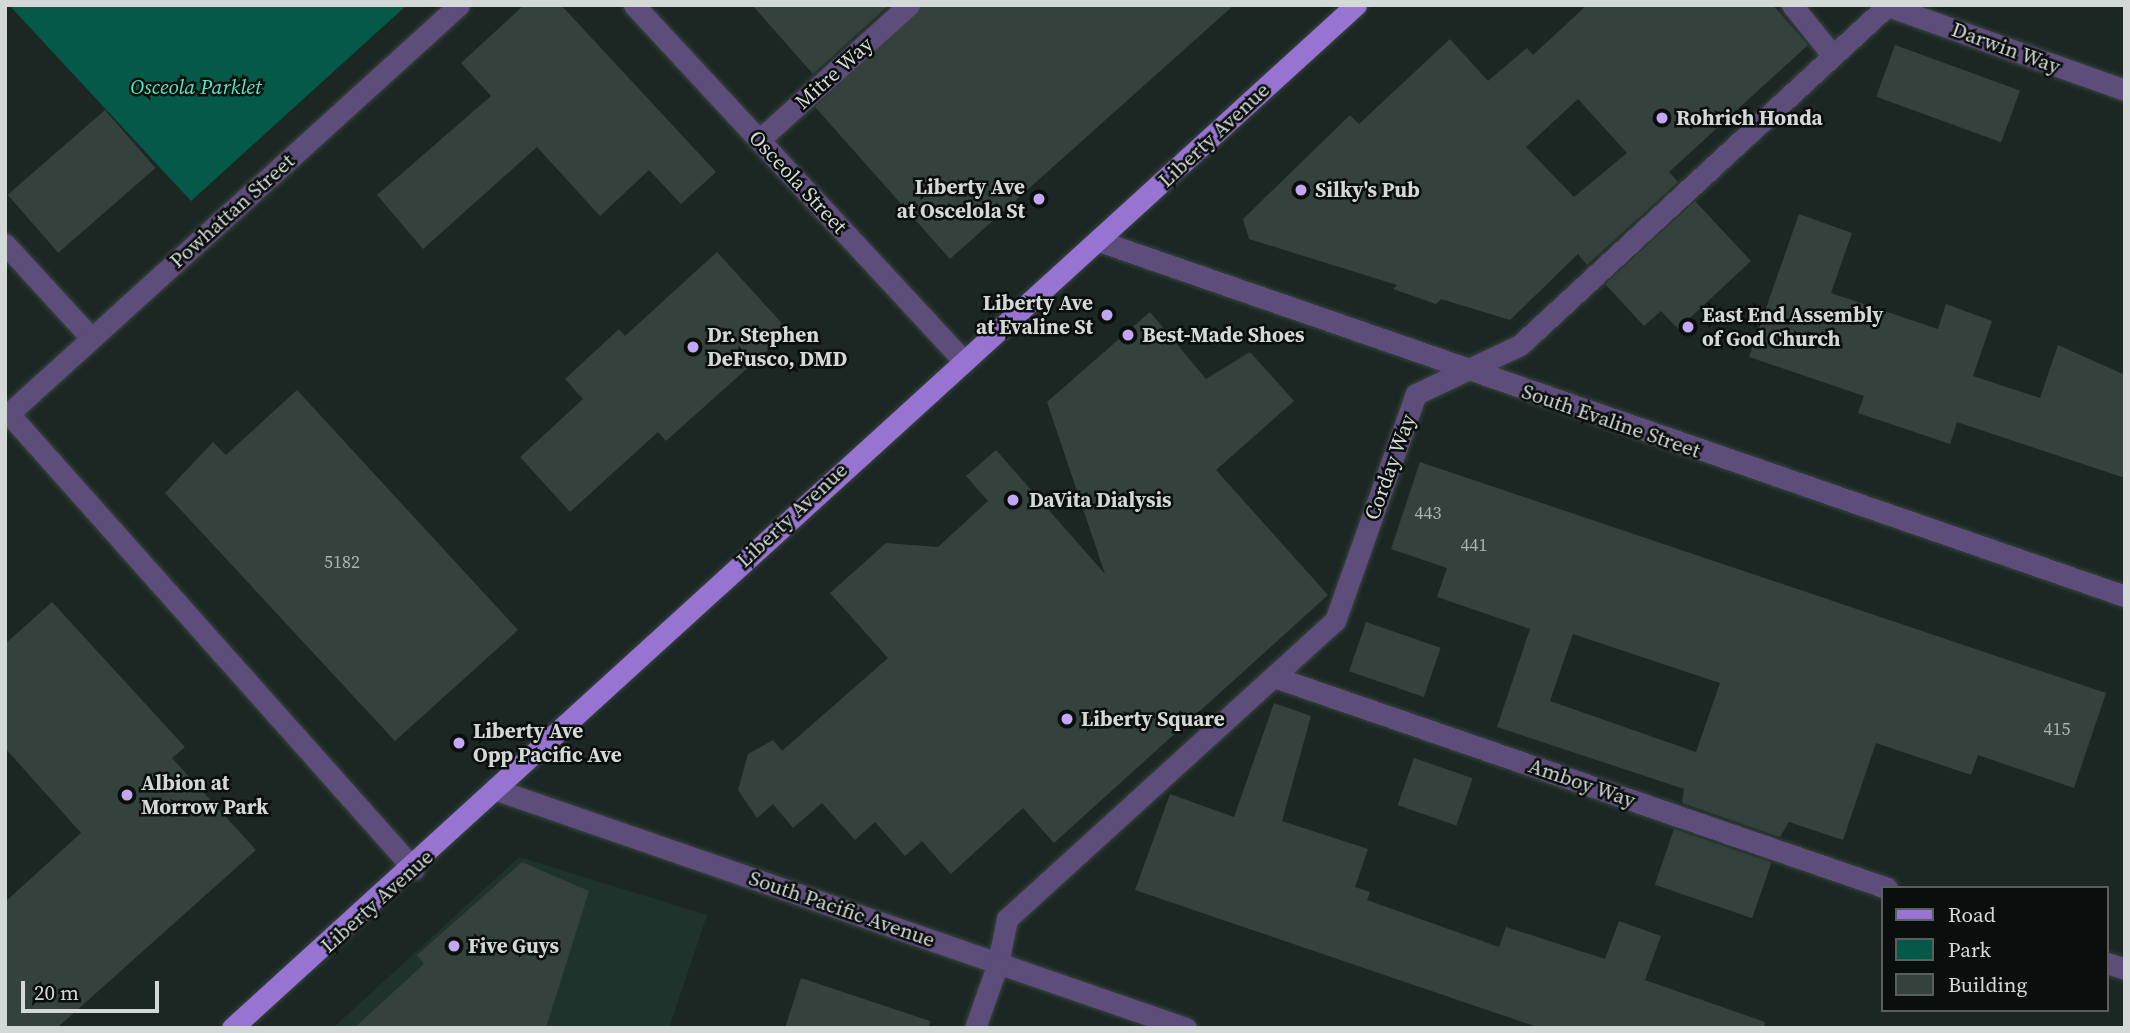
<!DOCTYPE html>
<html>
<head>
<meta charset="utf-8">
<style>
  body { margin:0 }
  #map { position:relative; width:2130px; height:1033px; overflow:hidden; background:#1c2723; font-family:"Source Serif 4",serif }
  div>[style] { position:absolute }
  .built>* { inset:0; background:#1f322c }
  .green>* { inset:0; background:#055948 }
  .building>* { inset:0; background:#35413d; transform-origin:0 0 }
  .roads { filter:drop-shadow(0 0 2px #394340) drop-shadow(0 0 2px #394340) }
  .lane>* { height:21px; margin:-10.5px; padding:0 10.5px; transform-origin:10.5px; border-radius:10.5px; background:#5d4d7b }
  .street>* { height:21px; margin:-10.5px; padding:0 10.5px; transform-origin:10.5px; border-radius:10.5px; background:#5d4d7b }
  .primary>* { height:21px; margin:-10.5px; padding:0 10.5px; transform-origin:10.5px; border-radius:10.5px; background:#9774d2 }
  .dots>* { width:19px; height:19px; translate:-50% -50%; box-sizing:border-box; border:4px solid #0a0e0d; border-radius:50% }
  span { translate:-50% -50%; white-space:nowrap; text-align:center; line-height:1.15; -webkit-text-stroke:5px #0a0e0d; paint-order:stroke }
  .number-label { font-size:18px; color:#abb3b0 }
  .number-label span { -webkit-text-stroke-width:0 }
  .street-label { font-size:21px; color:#d2d9d7 }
  .park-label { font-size:21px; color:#54e8c4; font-style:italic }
  .poi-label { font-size:21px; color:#d2d9d7; font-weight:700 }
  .left { translate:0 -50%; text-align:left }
  .right { translate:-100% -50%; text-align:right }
  .frame { position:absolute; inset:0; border:7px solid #d2d9d7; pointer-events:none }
  .legend { position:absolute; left:1881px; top:886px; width:228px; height:126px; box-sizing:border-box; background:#0a0e0d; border:2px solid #5a5f5e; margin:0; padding:9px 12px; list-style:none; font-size:21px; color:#d2d9d7 }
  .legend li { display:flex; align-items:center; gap:14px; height:35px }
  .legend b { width:35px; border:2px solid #5a5f5e }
  .scale { position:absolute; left:21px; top:981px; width:138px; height:32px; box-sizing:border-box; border:4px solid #d2d9d7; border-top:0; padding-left:9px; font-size:21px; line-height:24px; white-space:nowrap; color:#d2d9d7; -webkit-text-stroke:5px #0a0e0d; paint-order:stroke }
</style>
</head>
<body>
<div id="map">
  <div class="built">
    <i style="clip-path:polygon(519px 857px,707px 915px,669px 1028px,333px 1028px)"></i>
  </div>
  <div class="green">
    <i style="clip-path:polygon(9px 5px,407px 5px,191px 201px)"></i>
  </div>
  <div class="building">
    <i style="clip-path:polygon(524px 5px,561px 5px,716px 172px,681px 204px,649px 170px,600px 216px,537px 147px,423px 249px,377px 195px,491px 96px,461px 63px)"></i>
    <i style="clip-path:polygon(752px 5px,889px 5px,813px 74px)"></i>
    <i style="clip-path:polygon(922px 5px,1234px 5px,950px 259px,815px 107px)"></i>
    <i style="clip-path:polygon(evenodd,1587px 5px,1773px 5px,1808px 45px,1669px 172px,1678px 182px,1587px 265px,1578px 254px,1510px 320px,1441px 299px,1436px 304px,1393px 289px,1397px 285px,1249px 239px,1243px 219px,1350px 115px,1359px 124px,1450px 39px,1488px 81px,1527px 48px,1533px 55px,1587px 5px,1578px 99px,1627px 153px,1574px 197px,1526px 147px,1578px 99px)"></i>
    <i style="left:1895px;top:45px;width:133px;height:55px;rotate:20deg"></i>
    <i style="left:105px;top:110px;width:77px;height:129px;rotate:49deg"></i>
    <i style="clip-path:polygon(1695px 201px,1751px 261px,1678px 329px,1661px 311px,1644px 326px,1605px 284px)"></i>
    <i style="clip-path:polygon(1799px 214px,1852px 233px,1831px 293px,1938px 329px,1946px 304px,1992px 321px,1973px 376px,2040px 398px,2058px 345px,2125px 375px,2125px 478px,1957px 422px,1950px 444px,1858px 413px,1864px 396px,1749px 357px)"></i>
    <i style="clip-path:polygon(717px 252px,789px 331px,666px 441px,658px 432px,570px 512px,520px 457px,583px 399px,565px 379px,619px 329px,625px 336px)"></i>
    <i style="clip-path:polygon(1150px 312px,1206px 379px,1250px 352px,1294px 401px,1216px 470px,1328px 595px,1054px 843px,1023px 808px,951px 874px,922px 841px,905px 856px,875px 822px,855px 840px,822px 803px,793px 828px,773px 804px,757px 818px,738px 790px,748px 754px,773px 740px,782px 751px,888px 658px,830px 593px,886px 543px,938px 547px,988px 501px,966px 476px,996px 450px,1105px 574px,1047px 402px)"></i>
    <i style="clip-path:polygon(297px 390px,518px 630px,395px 741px,165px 493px,213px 442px,226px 455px)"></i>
    <i style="clip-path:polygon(evenodd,1420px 462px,2106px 693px,2074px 788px,1978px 755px,1971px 775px,1876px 743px,1843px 840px,1789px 822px,1780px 837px,1682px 803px,1684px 789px,1497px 727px,1530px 629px,1437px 597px,1447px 568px,1391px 549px,1420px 462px,1573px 634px,1720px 683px,1696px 752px,1550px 701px,1573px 634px)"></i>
    <i style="clip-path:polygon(52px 602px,185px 747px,172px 758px,256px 850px,57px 1028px,5px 1028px,5px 902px,81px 833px,5px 748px,5px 644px)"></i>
    <i style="left:1366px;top:622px;width:79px;height:52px;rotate:19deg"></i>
    <i style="clip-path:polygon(1274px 703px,1311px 716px,1282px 821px,1368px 849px,1355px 887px,1370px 892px,1367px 900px,1499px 947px,1506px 927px,1605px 959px,1619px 921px,1661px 936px,1645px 980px,1765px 1022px,1764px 1028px,1540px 1028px,1135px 890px,1170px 794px,1234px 817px)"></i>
    <i style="left:1414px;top:758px;width:62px;height:50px;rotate:19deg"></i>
    <i style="left:1674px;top:829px;width:103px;height:59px;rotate:19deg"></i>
    <i style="clip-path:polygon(522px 862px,589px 891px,546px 1028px,354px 1028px,424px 964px,417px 955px)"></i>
    <i style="clip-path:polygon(801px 978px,930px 1021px,929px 1028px,785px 1028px)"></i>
  </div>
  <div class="roads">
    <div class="lane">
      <i style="left:1792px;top:5px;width:65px;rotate:51.2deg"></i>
      <i style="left:1888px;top:6px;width:251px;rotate:19.5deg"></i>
      <i style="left:759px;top:140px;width:202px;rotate:-42deg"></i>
      <i style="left:5px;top:244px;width:127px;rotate:47.5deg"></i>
      <i style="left:9px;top:414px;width:609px;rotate:48.33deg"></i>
      <i style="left:1277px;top:678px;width:645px;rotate:19deg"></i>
      <i style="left:998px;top:963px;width:45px;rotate:-78.4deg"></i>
      <i style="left:1007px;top:919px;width:443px;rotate:-42.3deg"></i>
      <i style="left:1335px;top:621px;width:241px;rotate:-70.4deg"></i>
      <i style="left:1416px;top:394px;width:115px;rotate:-25.2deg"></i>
      <i style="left:1520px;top:345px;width:501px;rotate:-42.74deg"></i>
      <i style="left:2107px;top:963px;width:19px;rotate:18deg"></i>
    </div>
    <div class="street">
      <i style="left:634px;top:5px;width:483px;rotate:47.2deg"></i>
      <i style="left:1099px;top:241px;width:1086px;rotate:19.09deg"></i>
      <i style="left:5px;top:417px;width:613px;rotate:-42.22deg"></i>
      <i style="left:497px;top:790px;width:729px;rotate:19.06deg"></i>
      <i style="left:975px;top:1028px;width:69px;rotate:-70.5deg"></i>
    </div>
    <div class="primary">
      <i style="left:232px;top:1028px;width:1520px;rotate:-42.31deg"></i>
    </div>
  </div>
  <div class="dots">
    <i style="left:1662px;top:118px;background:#c2a8f3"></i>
    <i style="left:1301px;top:190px;background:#c2a8f3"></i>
    <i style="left:1039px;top:199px;background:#c2a8f3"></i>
    <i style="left:1107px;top:315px;background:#c2a8f3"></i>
    <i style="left:1688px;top:327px;background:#c2a8f3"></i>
    <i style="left:1128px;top:335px;background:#c2a8f3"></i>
    <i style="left:693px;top:347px;background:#c2a8f3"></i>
    <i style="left:1013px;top:500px;background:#c2a8f3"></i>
    <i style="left:1067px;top:719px;background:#c2a8f3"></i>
    <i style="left:459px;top:743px;background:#c2a8f3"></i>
    <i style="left:127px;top:795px;background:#c2a8f3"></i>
    <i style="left:454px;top:946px;background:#c2a8f3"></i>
  </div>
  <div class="number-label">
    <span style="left:1428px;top:513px">443</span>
    <span style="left:1474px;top:545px">441</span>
    <span style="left:342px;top:562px">5182</span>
    <span style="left:2057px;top:729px">415</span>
  </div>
  <div class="street-label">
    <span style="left:2006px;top:48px;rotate:20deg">Darwin Way</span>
    <span style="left:834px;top:73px;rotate:-42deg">Mitre Way</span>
    <span style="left:1214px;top:135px;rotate:-43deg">Liberty Avenue</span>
    <span style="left:798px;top:182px;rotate:47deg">Osceola Street</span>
    <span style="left:232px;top:211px;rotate:-42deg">Powhattan Street</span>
    <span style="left:1611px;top:421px;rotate:19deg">South Evaline Street</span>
    <span style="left:1390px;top:467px;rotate:-70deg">Corday Way</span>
    <span style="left:792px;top:515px;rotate:-43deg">Liberty Avenue</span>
    <span style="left:1582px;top:783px;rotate:19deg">Amboy Way</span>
    <span style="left:377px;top:901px;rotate:-42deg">Liberty Avenue</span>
    <span style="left:842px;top:909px;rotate:19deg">South Pacific Avenue</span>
  </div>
  <div class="park-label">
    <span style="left:196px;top:87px">Osceola Parklet</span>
  </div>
  <div class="poi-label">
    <span class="left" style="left:1676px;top:118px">Rohrich Honda</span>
    <span class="right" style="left:1025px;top:199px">Liberty Ave<br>at Oscelola St</span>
    <span class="left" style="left:1315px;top:190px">Silky's Pub</span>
    <span class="right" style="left:1093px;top:315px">Liberty Ave<br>at Evaline St</span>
    <span class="left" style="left:1702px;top:327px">East End Assembly<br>of God Church</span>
    <span class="left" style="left:707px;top:347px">Dr. Stephen<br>DeFusco, DMD</span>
    <span class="left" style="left:1142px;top:335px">Best-Made Shoes</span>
    <span class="left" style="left:1029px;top:500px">DaVita Dialysis</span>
    <span class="left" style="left:1081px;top:719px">Liberty Square</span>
    <span class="left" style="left:473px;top:743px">Liberty Ave<br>Opp Pacific Ave</span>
    <span class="left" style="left:141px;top:795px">Albion at<br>Morrow Park</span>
    <span class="left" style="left:468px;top:946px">Five Guys</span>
  </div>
  <div class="frame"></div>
  <ul class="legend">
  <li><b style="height:9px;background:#9774d2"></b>Road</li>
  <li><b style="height:19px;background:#055948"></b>Park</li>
  <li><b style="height:19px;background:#35413d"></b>Building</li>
  </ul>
  <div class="scale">20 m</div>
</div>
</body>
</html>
